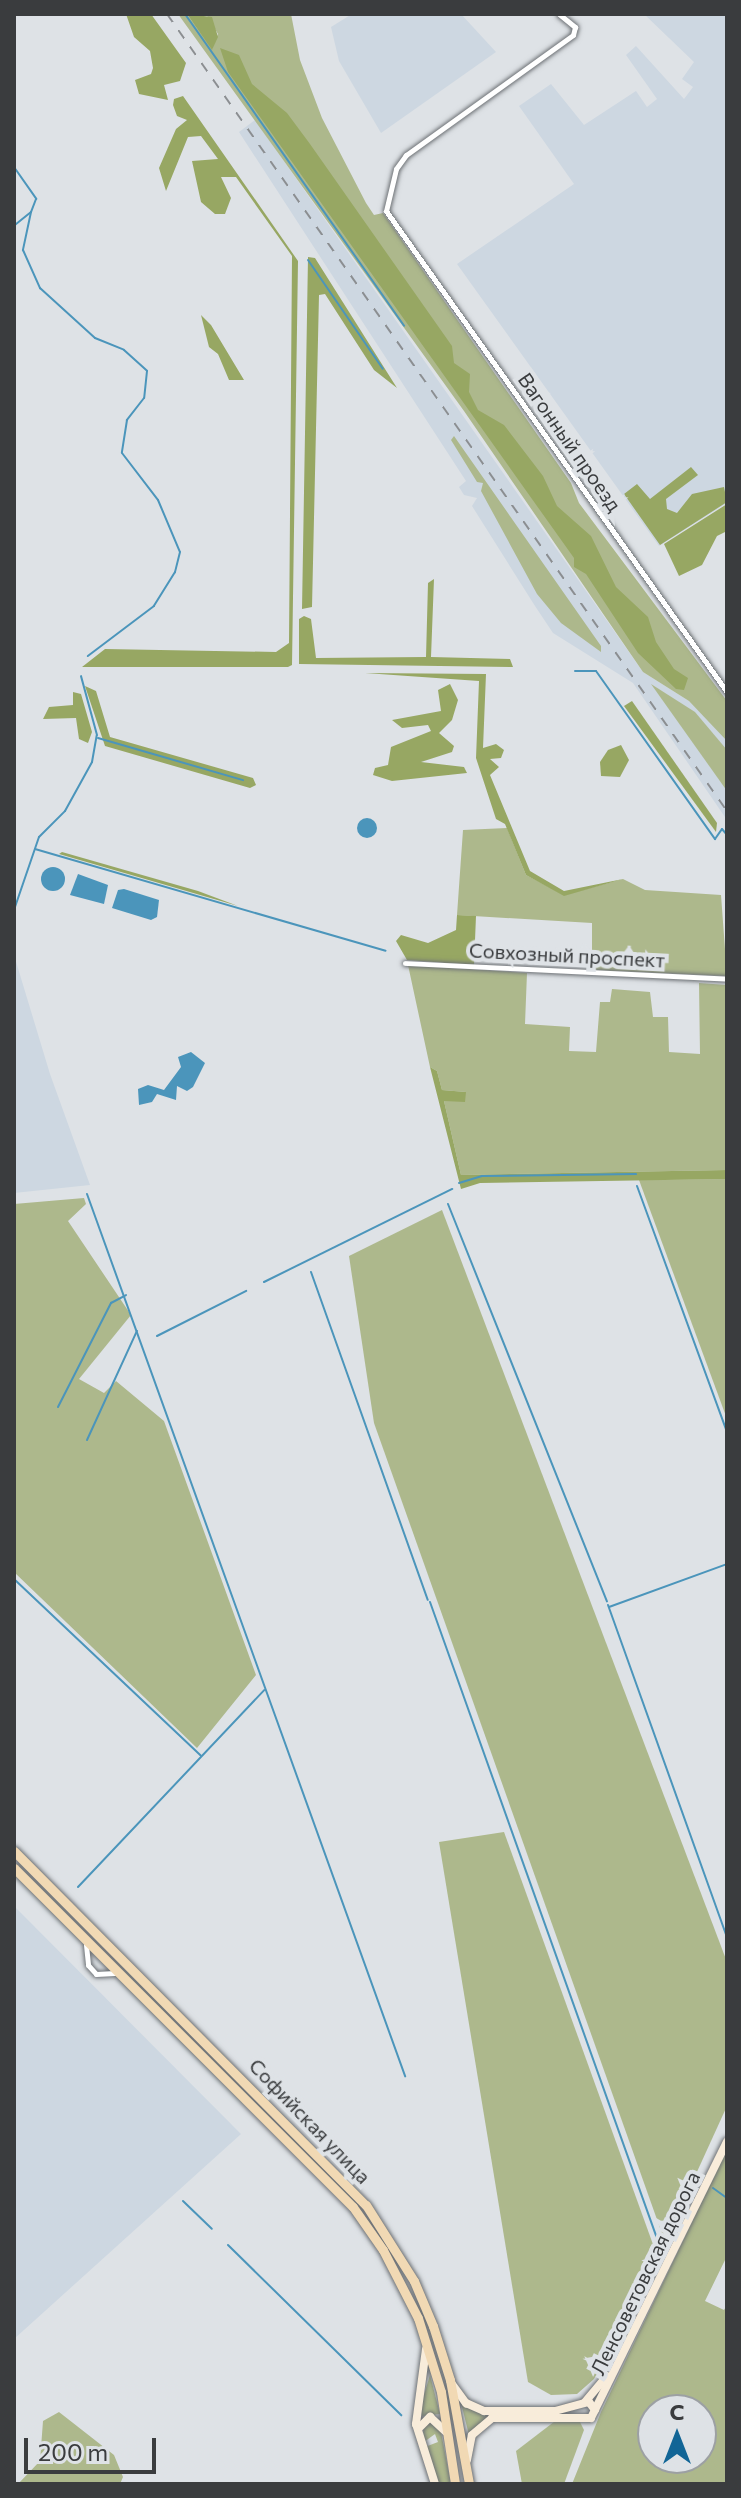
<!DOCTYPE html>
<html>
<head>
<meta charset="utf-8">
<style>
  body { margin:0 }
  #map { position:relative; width:741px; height:2498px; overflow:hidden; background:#dee2e6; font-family:Commissioner,sans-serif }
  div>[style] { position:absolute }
  .built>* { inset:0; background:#cdd7e1 }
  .green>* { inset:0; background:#adb88c }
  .forest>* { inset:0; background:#97a763 }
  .water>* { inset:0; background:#4b95bb }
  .round { border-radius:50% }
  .stream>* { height:2px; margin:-1px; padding:0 1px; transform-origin:1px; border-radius:1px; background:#4b95bb }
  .roads { filter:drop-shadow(0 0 2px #6d7175) drop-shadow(0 0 2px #6d7175) }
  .street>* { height:5px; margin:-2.5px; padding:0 2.5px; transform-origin:2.5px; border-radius:2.5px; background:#fff }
  .secondary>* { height:8px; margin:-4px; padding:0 4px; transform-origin:4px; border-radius:4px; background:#f8ecda }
  .primary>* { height:9px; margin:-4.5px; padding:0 4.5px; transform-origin:4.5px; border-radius:4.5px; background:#f1d9b4 }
  .rail>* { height:2px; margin-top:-1px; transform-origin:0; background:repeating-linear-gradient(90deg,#8b8e91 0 10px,transparent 0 20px) }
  span { translate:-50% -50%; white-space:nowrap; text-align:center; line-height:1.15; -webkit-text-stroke:8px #dee2e6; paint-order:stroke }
  .street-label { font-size:20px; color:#3a3c3e }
  .frame { position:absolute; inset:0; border:16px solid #3a3c3e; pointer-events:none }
  .north { position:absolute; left:637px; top:2394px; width:80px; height:80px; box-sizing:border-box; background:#dee2e6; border:2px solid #9ca0a3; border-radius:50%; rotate:0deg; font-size:22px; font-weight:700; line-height:32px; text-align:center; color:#3a3c3e }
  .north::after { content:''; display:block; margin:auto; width:28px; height:36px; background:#116596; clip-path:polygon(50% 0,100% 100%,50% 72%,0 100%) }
  .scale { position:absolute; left:24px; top:2438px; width:132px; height:36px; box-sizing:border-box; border:4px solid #3a3c3e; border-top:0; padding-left:10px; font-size:24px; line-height:28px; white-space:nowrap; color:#3a3c3e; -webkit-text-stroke:6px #dee2e6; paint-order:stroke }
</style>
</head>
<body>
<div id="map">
  <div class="built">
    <i style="clip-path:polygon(352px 14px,461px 14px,496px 52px,381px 133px,339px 61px,331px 27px)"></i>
    <i style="clip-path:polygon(644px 14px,727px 14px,727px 503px,659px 546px,457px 264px,574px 184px,519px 106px,551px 84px,584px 125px,636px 91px,647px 107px,657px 99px,626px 55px,636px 46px,684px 99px,693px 87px,682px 79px,694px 62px)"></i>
    <i style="clip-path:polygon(255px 120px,643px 672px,689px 701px,720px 731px,727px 741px,727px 820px,633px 683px,553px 633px,535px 606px,472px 506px,477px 498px,464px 495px,459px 487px,466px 481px,239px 132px)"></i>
    <i style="clip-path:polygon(14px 955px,50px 1074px,90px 1185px,14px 1193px)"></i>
    <i style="clip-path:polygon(14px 1906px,241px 2134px,14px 2339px)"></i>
  </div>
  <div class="green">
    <i style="clip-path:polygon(178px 14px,187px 14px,212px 49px,218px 34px,206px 14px,291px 14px,300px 60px,322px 118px,366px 203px,374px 215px,383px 213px,571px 483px,579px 503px,727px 701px,727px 741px,689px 701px,643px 672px,464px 411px)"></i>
    <i style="clip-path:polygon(454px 436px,601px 646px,601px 652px,561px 623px,537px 594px,481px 491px,483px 483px,477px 482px,451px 440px)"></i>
    <i style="clip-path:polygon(651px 684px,695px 712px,727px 750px,727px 791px)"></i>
    <i style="clip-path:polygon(507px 828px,526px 875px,564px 895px,623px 879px,645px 890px,721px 895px,727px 976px,592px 970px,592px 923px,457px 915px,463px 830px)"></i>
    <i style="clip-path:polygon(408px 965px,527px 973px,525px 1024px,570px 1027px,569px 1051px,596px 1052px,600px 1002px,610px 1002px,612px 989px,650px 992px,653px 1017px,668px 1017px,669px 1052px,700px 1054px,699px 983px,727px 985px,727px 1170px,461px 1175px,444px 1101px,466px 1092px,442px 1090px,437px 1071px,430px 1067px)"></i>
    <i style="clip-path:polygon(727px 1179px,727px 1419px,639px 1180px)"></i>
    <i style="clip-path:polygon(84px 1198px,86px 1204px,68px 1221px,131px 1315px,79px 1379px,104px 1393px,116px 1381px,164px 1421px,256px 1675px,197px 1748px,14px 1572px,14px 1204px)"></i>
    <i style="clip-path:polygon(442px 1210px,727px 1962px,727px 2106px,665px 2242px,374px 1423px,349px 1256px)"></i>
    <i style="clip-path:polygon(504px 1832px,659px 2261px,594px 2379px,577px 2394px,551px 2395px,528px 2382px,439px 1842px)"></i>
    <i style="clip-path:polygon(evenodd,727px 2149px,727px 2256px,705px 2301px,724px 2310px,727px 2305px,727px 2484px,572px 2484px,601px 2412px,727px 2149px,653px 2410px,701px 2410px,701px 2458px,653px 2458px,653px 2410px)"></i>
    <i style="clip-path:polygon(430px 2375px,440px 2414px,422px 2416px,419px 2411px)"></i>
    <i style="clip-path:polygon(461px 2403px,462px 2402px,495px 2414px,469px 2435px)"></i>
    <i style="clip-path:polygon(59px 2412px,114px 2455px,123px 2477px,120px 2484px,18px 2484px,40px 2461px,43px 2421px)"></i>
    <i style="clip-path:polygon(559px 2418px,580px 2422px,584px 2430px,564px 2484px,522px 2484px,516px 2451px)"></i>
    <i style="clip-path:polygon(431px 2420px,441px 2432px,451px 2484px,437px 2484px,425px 2447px,438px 2442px,435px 2434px,424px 2442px,423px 2425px)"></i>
  </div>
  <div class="forest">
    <i style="clip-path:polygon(126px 14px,151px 14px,186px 63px,180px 81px,164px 85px,168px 100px,139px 94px,135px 80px,151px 74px,153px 68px,150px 51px,134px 37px)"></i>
    <i style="clip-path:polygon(187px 14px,212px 17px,218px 37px,212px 50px)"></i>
    <i style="clip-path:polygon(220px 48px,239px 55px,252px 84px,287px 113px,310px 144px,452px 346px,454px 363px,470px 374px,469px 392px,478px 410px,504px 425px,543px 476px,557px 506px,591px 536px,616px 587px,648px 617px,656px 642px,674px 669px,688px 678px,684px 690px,676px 689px,638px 653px,586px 574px,574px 567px,574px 558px,228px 72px)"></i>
    <i style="clip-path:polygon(183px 96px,298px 261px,292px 665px,288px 667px,82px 667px,105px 649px,276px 652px,289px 643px,292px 256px,236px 177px,221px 177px,231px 198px,225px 214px,215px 214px,201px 202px,192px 161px,218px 159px,201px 136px,188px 137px,166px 191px,159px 168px,176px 129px,187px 120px,177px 116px,173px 105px,174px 99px)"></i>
    <i style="clip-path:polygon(308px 257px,315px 258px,397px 388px,374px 370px,325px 294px,319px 295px,312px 607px,302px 609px)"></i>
    <i style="clip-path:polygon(201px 315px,211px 325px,244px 380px,229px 380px,218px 354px,209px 347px)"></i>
    <i style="clip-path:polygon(691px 467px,698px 475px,666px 499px,667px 509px,677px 513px,692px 494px,724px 487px,727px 502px,660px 545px,624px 494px,637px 484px,650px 499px)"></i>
    <i style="clip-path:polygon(727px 504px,727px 531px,717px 536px,702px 565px,679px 576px,664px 544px)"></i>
    <i style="clip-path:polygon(434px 579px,431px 657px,510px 659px,513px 667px,299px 664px,299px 619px,304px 616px,311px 619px,316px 658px,426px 657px,428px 583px)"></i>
    <i style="clip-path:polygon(365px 673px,486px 674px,483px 748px,496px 744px,504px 750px,501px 758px,490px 759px,499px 767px,490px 775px,530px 871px,564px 891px,623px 879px,564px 896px,526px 875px,505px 824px,496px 819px,476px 758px,479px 681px)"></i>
    <i style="clip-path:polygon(450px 684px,458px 700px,452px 720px,439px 733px,454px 746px,452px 752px,421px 762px,464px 767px,467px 773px,392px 781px,373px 775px,375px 768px,388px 765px,391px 747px,431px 731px,428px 725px,402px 728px,392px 720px,441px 711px,438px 690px)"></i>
    <i style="clip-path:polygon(85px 686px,96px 691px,110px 737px,253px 778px,256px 785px,250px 788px,105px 746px)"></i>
    <i style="clip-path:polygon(73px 692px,81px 694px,92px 732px,88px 743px,79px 739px,76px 718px,43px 719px,49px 707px,73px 705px)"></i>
    <i style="clip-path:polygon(632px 701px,717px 823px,716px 832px,624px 706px)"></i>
    <i style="clip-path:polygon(621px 745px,629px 760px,620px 777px,601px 776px,600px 762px,608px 750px)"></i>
    <i style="clip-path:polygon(62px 852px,198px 891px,238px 906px,59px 854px)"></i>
    <i style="clip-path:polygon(457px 915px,476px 916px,474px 965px,407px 960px,396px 941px,401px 935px,428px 943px,456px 930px)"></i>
    <i style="clip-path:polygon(430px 1067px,437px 1071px,442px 1090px,466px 1092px,465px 1102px,444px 1101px,461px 1175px,727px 1170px,727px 1179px,480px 1183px,461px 1189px)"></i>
  </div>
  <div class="water">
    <i class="round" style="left:357px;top:818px;width:20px;height:20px"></i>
    <i class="round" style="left:41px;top:867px;width:24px;height:24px"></i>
    <i style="clip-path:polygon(78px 874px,108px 885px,104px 904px,70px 895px)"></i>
    <i style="clip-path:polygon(124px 889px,159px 900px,157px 917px,151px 920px,112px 908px,118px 890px)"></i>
    <i style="clip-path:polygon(191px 1052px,205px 1063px,193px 1087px,187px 1091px,177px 1086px,176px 1100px,157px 1094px,152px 1102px,139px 1105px,138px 1089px,148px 1085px,164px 1090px,181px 1067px,178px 1057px)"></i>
  </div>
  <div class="stream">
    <i style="left:185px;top:14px;width:381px;rotate:54.9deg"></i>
    <i style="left:14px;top:167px;width:39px;rotate:55deg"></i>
    <i style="left:36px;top:199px;width:14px;rotate:111deg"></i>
    <i style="left:31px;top:212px;width:22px;rotate:141deg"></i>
    <i style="left:31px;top:212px;width:39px;rotate:102deg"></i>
    <i style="left:23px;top:250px;width:42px;rotate:65.9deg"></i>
    <i style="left:40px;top:288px;width:74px;rotate:42.3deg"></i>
    <i style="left:95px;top:338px;width:31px;rotate:22deg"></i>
    <i style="left:124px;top:350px;width:31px;rotate:42deg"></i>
    <i style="left:147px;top:371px;width:27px;rotate:96deg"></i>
    <i style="left:144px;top:398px;width:28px;rotate:128deg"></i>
    <i style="left:127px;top:420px;width:33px;rotate:99deg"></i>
    <i style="left:122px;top:453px;width:59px;rotate:52.5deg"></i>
    <i style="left:158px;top:500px;width:56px;rotate:67.1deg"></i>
    <i style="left:180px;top:552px;width:21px;rotate:104deg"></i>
    <i style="left:175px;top:572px;width:40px;rotate:122deg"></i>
    <i style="left:154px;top:606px;width:83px;rotate:142.9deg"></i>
    <i style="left:308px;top:260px;width:132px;rotate:55.5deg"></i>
    <i style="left:575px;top:671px;width:21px"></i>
    <i style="left:596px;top:671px;width:206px;rotate:54.7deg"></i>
    <i style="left:715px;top:839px;width:12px;rotate:-55deg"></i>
    <i style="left:722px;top:829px;width:8px;rotate:50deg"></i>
    <i style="left:98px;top:738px;width:151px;rotate:16.2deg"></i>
    <i style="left:35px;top:849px;width:365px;rotate:16.2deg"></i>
    <i style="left:15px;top:907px;width:74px;rotate:-71.1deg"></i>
    <i style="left:39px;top:837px;width:37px;rotate:-45deg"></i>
    <i style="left:65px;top:811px;width:56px;rotate:-61.1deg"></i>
    <i style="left:92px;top:762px;width:27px;rotate:-80deg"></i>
    <i style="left:97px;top:735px;width:61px;rotate:-105.2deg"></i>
    <i style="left:459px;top:1183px;width:24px;rotate:-17deg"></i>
    <i style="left:482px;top:1176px;width:154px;rotate:-0.7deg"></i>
    <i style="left:637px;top:1186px;width:262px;rotate:69.9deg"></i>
    <i style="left:87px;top:1194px;width:938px;rotate:70.17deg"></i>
    <i style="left:448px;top:1204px;width:428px;rotate:68.2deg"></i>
    <i style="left:311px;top:1272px;width:348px;rotate:70.4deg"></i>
    <i style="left:264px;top:1282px;width:210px;rotate:-26.3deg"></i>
    <i style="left:157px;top:1336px;width:100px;rotate:-26.8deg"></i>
    <i style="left:58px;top:1407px;width:117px;rotate:-63deg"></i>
    <i style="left:111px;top:1303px;width:17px;rotate:-28deg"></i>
    <i style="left:87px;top:1440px;width:120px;rotate:-65.4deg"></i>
    <i style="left:14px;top:1579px;width:257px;rotate:43.4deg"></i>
    <i style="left:430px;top:1602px;width:685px;rotate:70.37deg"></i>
    <i style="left:608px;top:1605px;width:354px;rotate:70.3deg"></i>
    <i style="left:609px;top:1607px;width:126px;rotate:-20deg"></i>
    <i style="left:78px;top:1887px;width:271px;rotate:-46.6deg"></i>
    <i style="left:713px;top:2188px;width:17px;rotate:36deg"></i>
    <i style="left:183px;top:2201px;width:40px;rotate:44deg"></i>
    <i style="left:228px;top:2245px;width:243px;rotate:44.5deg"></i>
  </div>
  <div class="roads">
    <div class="street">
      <i style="left:559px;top:14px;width:21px;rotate:39deg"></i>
      <i style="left:575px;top:27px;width:8px;rotate:104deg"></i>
      <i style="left:573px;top:35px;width:206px;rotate:144.3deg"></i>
      <i style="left:406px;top:155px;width:17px;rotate:126deg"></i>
      <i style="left:396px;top:169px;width:43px;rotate:103.4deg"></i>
      <i style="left:386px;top:211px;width:590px;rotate:54.67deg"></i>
      <i style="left:405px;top:963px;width:322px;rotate:2.8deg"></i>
      <i style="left:86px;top:1945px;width:20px;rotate:84deg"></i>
      <i style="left:88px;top:1965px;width:12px;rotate:48deg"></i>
      <i style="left:96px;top:1974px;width:19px;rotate:-3deg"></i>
    </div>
    <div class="secondary">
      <i style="left:426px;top:2349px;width:76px;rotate:97.6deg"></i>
      <i style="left:416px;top:2424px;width:63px;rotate:72.4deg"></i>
      <i style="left:452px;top:2384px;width:24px;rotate:54deg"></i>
      <i style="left:466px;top:2403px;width:20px;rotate:24deg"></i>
      <i style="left:484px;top:2411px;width:71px"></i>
      <i style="left:555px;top:2411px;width:35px;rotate:-15deg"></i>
      <i style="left:589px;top:2402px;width:10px;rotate:53deg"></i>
      <i style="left:585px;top:2402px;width:34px;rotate:-50deg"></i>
      <i style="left:419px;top:2428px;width:16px;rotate:-45deg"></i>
      <i style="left:430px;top:2417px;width:21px;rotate:43deg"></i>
      <i style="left:467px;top:2460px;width:25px;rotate:-79deg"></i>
      <i style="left:472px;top:2435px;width:26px;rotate:-40deg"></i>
      <i style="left:492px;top:2418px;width:99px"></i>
      <i style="left:591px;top:2418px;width:308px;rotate:-63.8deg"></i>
    </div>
    <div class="primary">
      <i style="left:14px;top:1851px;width:499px;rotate:45.2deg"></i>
      <i style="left:366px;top:2205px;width:90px;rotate:57.7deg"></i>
      <i style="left:414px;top:2281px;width:49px;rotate:67.1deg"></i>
      <i style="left:433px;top:2326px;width:57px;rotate:72.5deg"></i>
      <i style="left:450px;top:2380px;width:106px;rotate:79.6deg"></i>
      <i style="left:14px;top:1868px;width:479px;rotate:45deg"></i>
      <i style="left:353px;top:2207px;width:52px;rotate:55.1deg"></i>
      <i style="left:383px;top:2250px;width:76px;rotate:62.8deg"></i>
      <i style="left:418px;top:2318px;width:77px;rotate:72.7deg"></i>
      <i style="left:441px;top:2392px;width:93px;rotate:81.3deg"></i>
    </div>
  </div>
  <div class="rail">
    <i style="left:167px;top:14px;width:974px;rotate:54.91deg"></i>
  </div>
  <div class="street-label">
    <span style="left:570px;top:442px;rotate:55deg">Вагонный проезд</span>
    <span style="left:567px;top:955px;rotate:3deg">Совхозный проспект</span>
    <span style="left:310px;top:2121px;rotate:46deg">Софийская улица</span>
    <span style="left:645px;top:2273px;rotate:-64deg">Ленсоветовская дорога</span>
  </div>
  <div class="frame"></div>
  <div class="north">С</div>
  <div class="scale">200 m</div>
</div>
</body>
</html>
